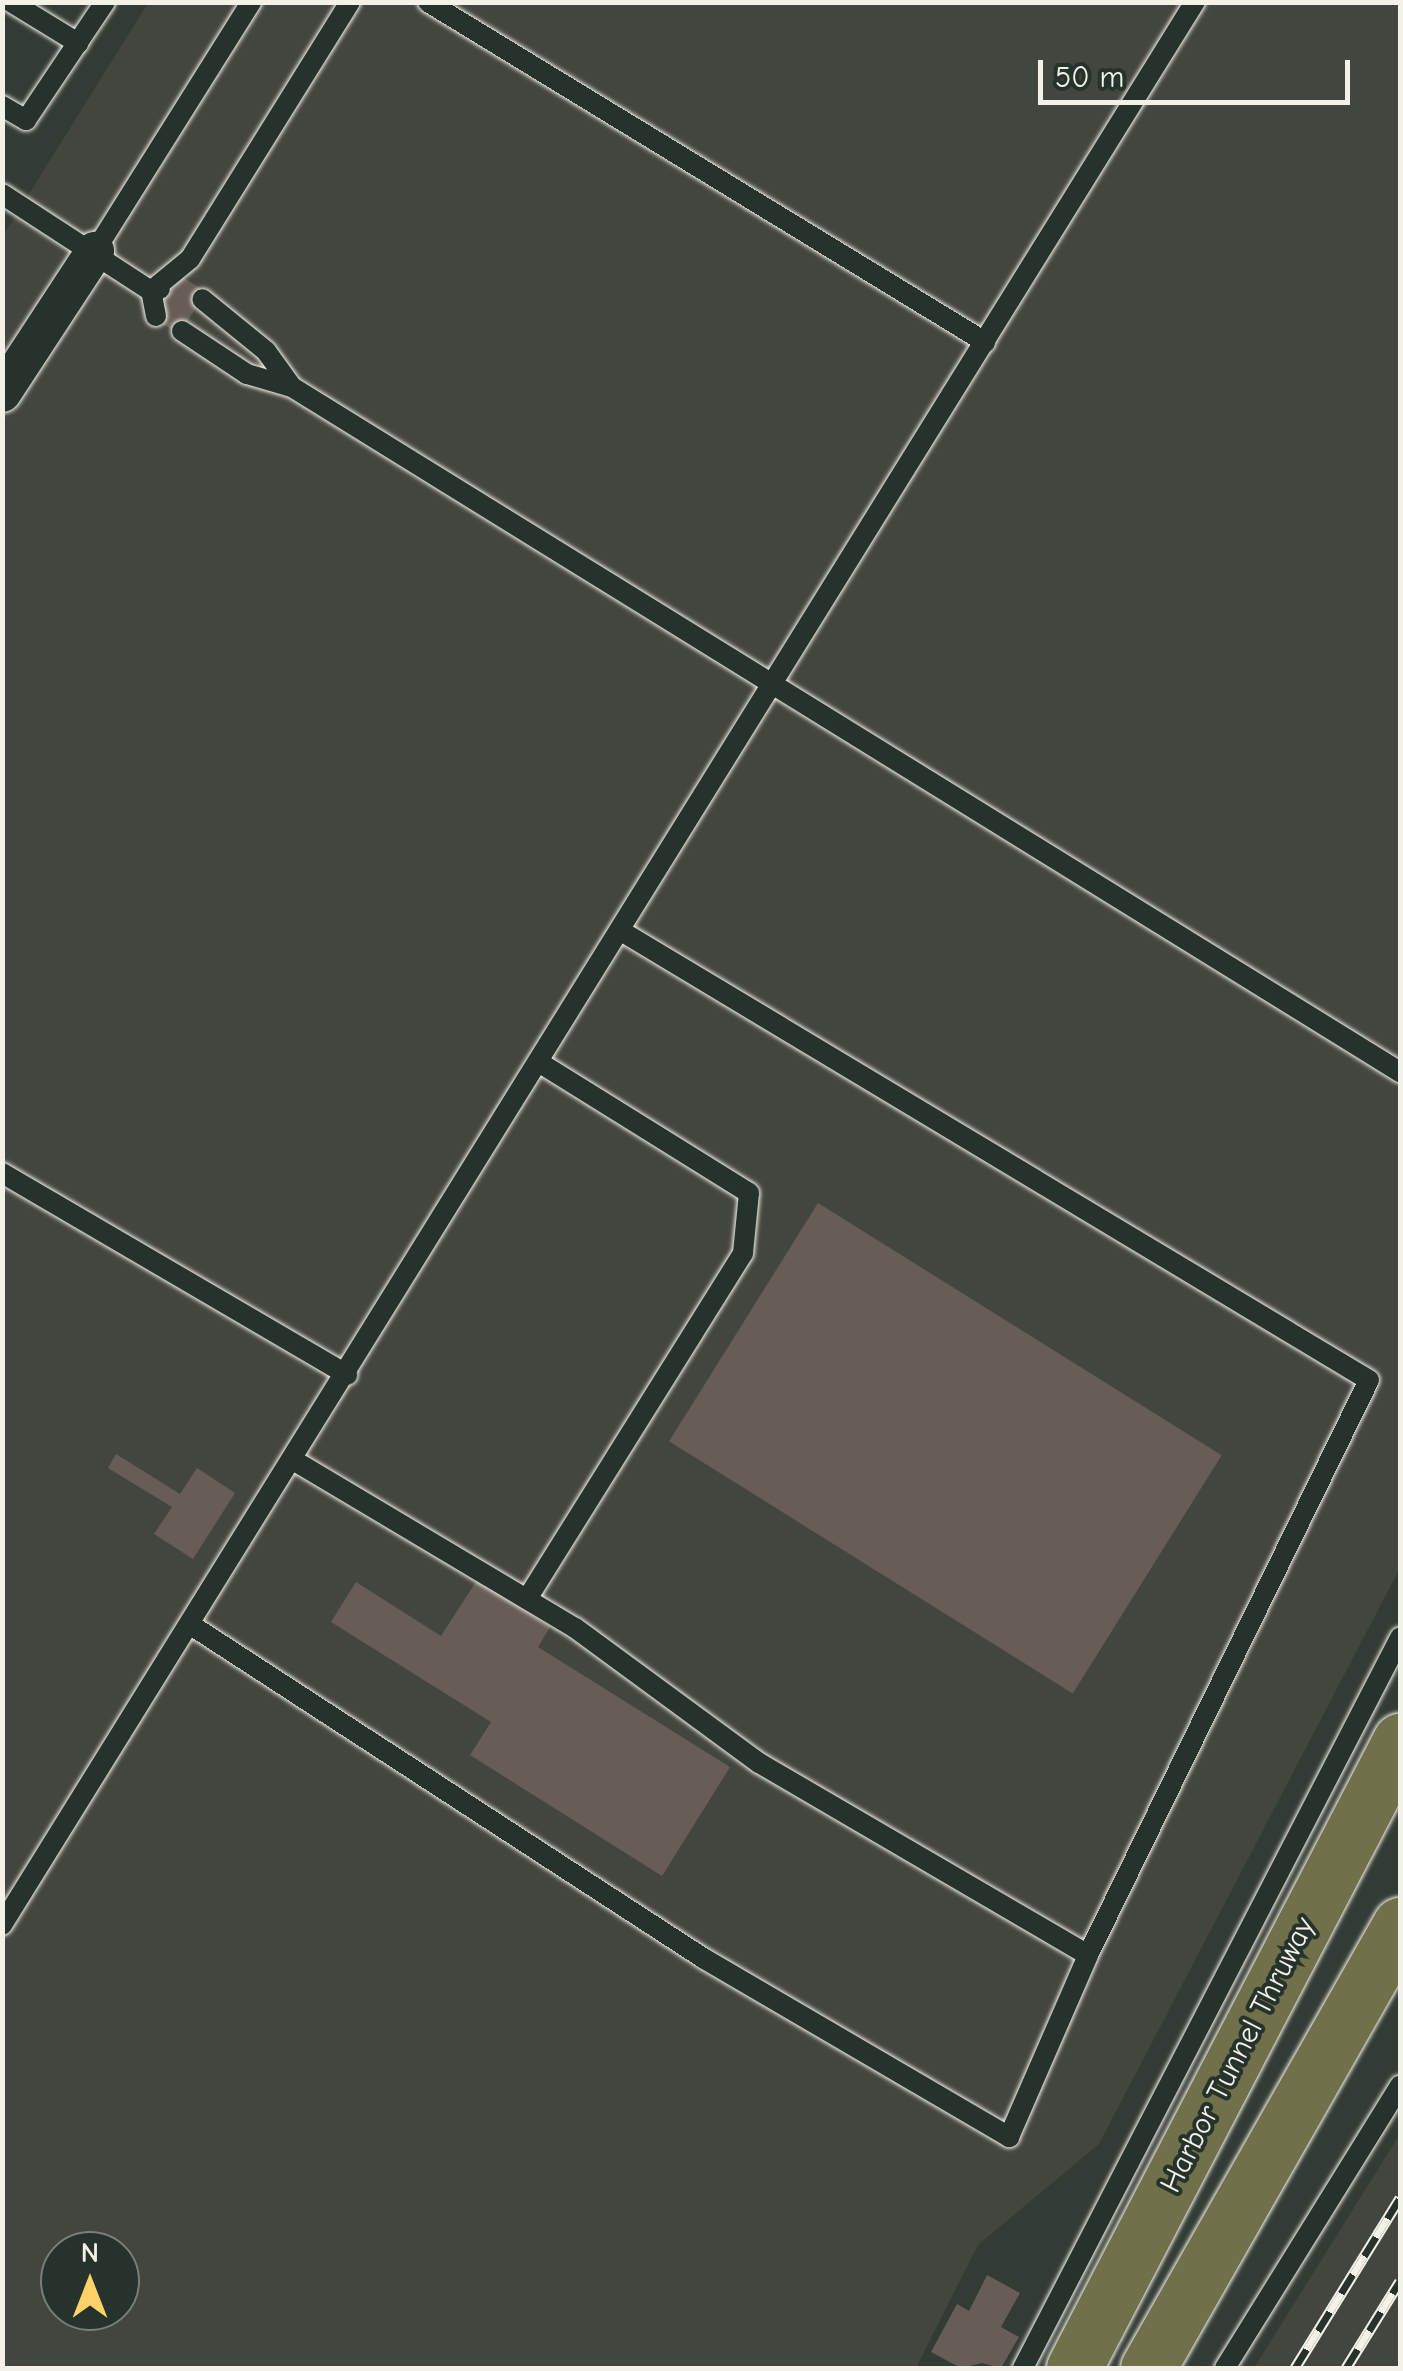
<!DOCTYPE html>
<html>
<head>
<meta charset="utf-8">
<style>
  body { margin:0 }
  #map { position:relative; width:1403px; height:2371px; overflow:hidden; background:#333b35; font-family:"Comic Neue",sans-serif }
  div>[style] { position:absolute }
  .built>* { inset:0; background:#43453f }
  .building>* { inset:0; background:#685d56; transform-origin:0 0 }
  .roads { filter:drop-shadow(0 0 2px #f4f1e8) drop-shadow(0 0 2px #f4f1e8) }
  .service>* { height:20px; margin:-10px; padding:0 10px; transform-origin:10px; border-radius:10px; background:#26332d }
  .minor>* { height:38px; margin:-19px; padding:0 19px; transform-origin:19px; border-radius:19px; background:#26332d }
  .motorway>* { height:55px; margin:-27.5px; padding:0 27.5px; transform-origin:27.5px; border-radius:27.5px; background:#70704a }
  .rail>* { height:11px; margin-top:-5.5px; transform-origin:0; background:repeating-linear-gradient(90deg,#26332d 0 22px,#f4f1e8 0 44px); box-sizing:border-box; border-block:2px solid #f4f1e8 }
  span { translate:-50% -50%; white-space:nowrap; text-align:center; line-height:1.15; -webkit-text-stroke:8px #26332d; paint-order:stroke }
  .street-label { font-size:30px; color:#f4f1e8 }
  .frame { position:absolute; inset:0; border:5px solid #f4f1e8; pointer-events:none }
  .north { position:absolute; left:40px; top:2231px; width:100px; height:100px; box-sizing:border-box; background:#26332d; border:2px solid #787f78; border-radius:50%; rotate:0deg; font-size:28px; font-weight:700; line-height:40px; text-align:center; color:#f4f1e8 }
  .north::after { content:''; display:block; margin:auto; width:35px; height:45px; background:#ffd166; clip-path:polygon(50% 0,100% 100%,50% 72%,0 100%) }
  .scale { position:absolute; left:1038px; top:60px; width:312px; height:45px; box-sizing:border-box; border:5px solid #f4f1e8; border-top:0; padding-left:12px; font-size:30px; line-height:35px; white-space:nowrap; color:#f4f1e8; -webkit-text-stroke:8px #26332d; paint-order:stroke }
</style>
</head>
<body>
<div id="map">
  <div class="built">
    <i style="clip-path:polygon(evenodd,148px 3px,1400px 3px,1400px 1568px,1099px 2144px,978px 2245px,916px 2368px,3px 2368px,2px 237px,148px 3px,60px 2251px,120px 2251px,120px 2311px,60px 2311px,60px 2251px)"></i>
    <i style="clip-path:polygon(1400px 2134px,1400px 2368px,1254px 2368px)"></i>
  </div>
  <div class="building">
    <i style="left:181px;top:276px;width:30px;height:50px;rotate:33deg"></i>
    <i style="left:818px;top:1203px;width:476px;height:281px;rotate:32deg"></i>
    <i style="clip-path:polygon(116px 1454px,180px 1494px,197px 1468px,235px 1493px,193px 1559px,154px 1534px,172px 1507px,108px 1468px)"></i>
    <i style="clip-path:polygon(477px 1580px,550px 1627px,538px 1647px,730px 1767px,662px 1876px,470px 1755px,491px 1722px,331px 1622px,356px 1582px,441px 1636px)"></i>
    <i style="clip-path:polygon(987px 2275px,1020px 2293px,1001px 2327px,1019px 2337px,1001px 2368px,982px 2363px,961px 2368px,931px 2352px,957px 2304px,969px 2311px)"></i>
  </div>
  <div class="roads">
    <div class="service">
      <i style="left:11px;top:2px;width:79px;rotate:31.5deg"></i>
      <i style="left:428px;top:2px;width:653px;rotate:31.4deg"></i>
      <i style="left:2px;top:106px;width:28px;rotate:30deg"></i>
      <i style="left:26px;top:120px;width:142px;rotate:-56.2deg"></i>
      <i style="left:2px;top:194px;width:178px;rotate:33.1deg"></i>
      <i style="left:151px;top:291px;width:50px;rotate:-39.4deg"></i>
      <i style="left:190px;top:259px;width:303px;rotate:-58.1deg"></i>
      <i style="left:95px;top:251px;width:294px;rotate:-57.9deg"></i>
      <i style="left:156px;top:316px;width:25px;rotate:-101deg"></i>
      <i style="left:151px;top:291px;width:9px;rotate:-13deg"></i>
      <i style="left:182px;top:331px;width:78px;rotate:33.5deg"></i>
      <i style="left:247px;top:374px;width:47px;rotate:16.1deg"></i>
      <i style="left:292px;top:387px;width:44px;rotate:-125.8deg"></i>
      <i style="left:266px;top:351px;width:82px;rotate:-140.9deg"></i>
      <i style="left:292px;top:387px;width:1303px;rotate:31.73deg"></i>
      <i style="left:621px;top:931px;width:872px;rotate:30.98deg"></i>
      <i style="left:1369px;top:1380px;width:640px;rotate:116.04deg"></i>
      <i style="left:2px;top:1173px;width:400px;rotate:30.3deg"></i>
      <i style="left:527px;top:1599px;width:408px;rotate:-58deg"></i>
      <i style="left:743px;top:1253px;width:60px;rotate:-84.3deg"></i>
      <i style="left:749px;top:1193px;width:246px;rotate:-148.1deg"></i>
      <i style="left:191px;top:1625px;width:611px;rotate:33.04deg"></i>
      <i style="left:703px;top:1958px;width:355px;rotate:30.3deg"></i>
      <i style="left:1009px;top:2137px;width:198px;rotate:-66.5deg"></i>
      <i style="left:1088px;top:1955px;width:381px;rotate:-149.7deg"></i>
      <i style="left:759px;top:1763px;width:228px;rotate:-143.7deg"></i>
      <i style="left:575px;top:1628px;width:328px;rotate:-149.2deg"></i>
      <i style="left:2px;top:1925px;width:2263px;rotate:-58.19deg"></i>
      <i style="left:1023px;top:2368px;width:822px;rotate:-62.69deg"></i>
      <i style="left:1225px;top:2368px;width:332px;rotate:-58.2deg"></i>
    </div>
    <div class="minor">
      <i style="left:2px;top:393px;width:170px;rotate:-56.8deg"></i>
    </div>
    <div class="motorway">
      <i style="left:1074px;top:2368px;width:707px;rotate:-62.53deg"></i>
      <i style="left:1148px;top:2368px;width:510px;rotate:-60.37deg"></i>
    </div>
  </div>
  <div class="rail">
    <i style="left:1295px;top:2368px;width:200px;rotate:-58.3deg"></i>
    <i style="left:1346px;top:2368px;width:102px;rotate:-58.2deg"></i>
  </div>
  <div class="street-label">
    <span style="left:1238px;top:2055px;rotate:-63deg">Harbor Tunnel Thruway</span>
  </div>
  <div class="frame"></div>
  <div class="north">N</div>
  <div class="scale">50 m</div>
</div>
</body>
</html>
